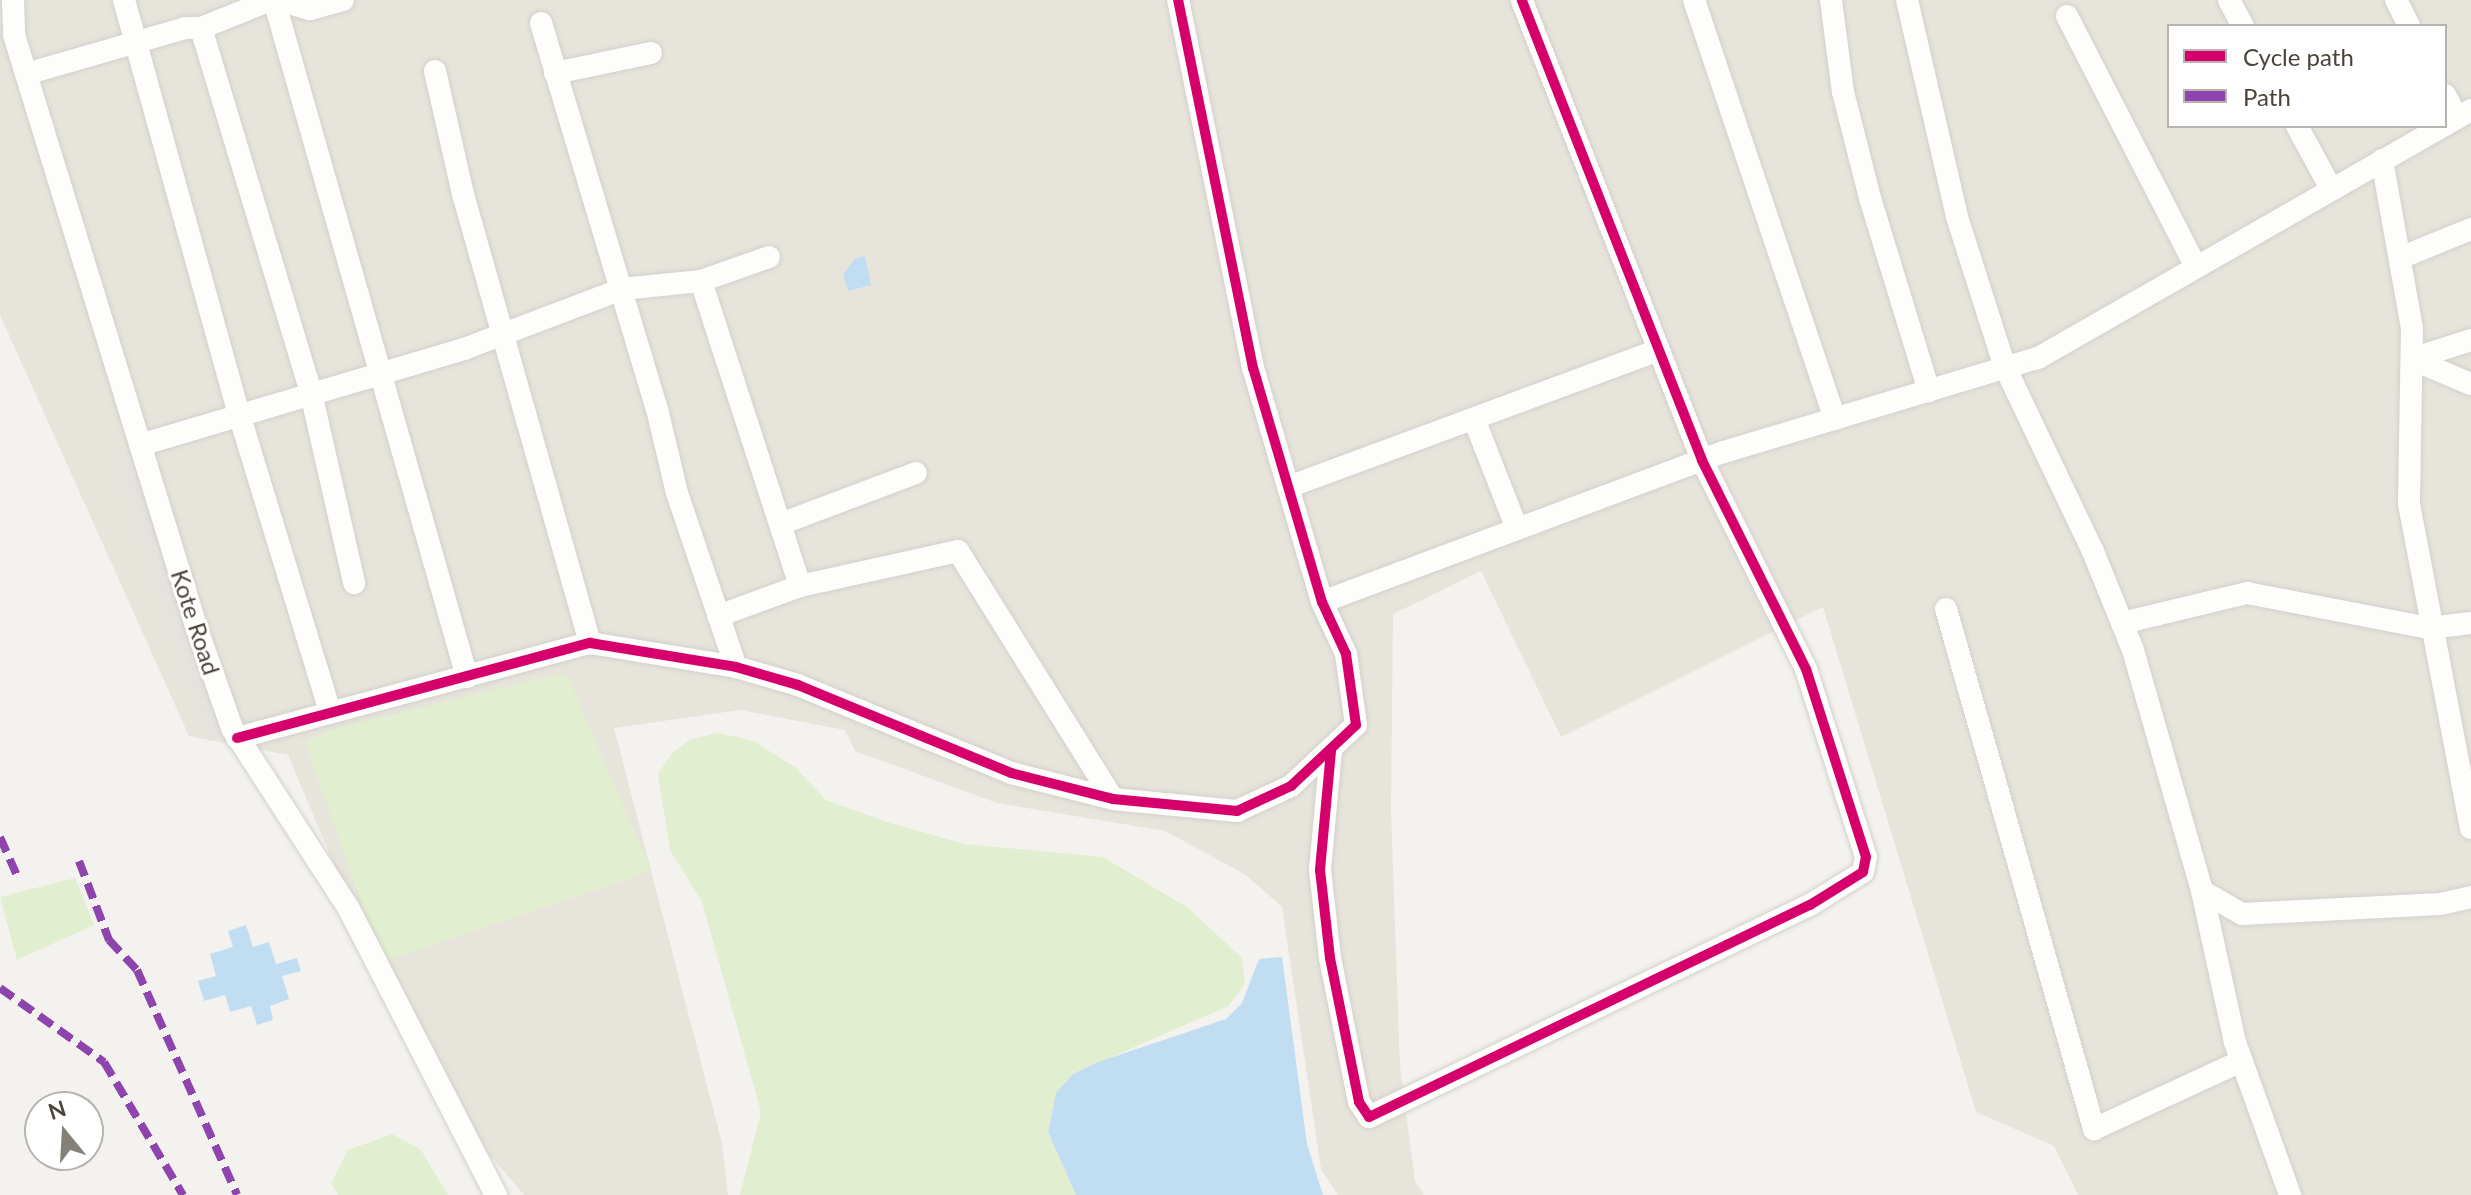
<!DOCTYPE html>
<html>
<head>
<meta charset="utf-8">
<style>
  body { margin:0 }
  #map { position:relative; width:2471px; height:1195px; overflow:hidden; background:#f4f2ee; font-family:Lato,sans-serif }
  div>[style] { position:absolute }
  .residential>* { inset:0; background:#e7e4dc }
  .green>* { inset:0; background:#e1eecf }
  .parking>* { inset:0; background:#e6e3df; transform-origin:0 0 }
  .water>* { inset:0; background:#c0ddf1 }
  .roads { filter:drop-shadow(0 0 2px #d2d0cb) drop-shadow(0 0 2px #d2d0cb) }
  .minor>* { height:22px; margin:-11px; padding:0 11px; transform-origin:11px; border-radius:11px; background:#fdfdfc }
  .quiet>* { height:8px; margin-top:-4px; transform-origin:0; background:repeating-linear-gradient(90deg,#8e44ad 0 16px,transparent 0 24px) }
  .cycleway>* { height:10px; margin:-5px; padding:0 5px; transform-origin:5px; border-radius:5px; background:#d6006c }
  span { translate:-50% -50%; white-space:nowrap; text-align:center; line-height:1.15; -webkit-text-stroke:6px #fff; paint-order:stroke }
  .street-label { font-size:24px; color:#4b4439 }
  .legend { position:absolute; left:2167px; top:24px; width:280px; height:104px; box-sizing:border-box; background:#fff; border:2px solid #b7b4b0; margin:0; padding:10px 14px; list-style:none; font-size:24px; color:#4b4439 }
  .legend li { display:flex; align-items:center; gap:16px; height:40px }
  .legend b { width:40px; border:2px solid #b7b4b0 }
  .north { position:absolute; left:24px; top:1091px; width:80px; height:80px; box-sizing:border-box; background:#fff; border:2px solid #b7b4b0; border-radius:50%; rotate:342deg; font-size:22px; font-weight:700; line-height:32px; text-align:center; color:#4b4439 }
  .north::after { content:''; display:block; margin:auto; width:28px; height:36px; background:#868178; clip-path:polygon(50% 0,100% 100%,50% 72%,0 100%) }
</style>
</head>
<body>
<div id="map">
  <div class="residential">
    <i style="clip-path:polygon(evenodd,0 0,2471px 0,2471px 1195px,2078px 1195px,2054px 1146px,1976px 1112px,1823px 607px,1561px 737px,1481px 571px,1393px 614px,1391px 811px,1400px 1066px,1415px 1181px,1424px 1195px,1338px 1195px,1321px 1169px,1282px 907px,1246px 875px,1165px 831px,997px 803px,855px 751px,845px 730px,740px 710px,614px 728px,722px 1143px,728px 1195px,524px 1195px,424px 1078px,288px 755px,189px 736px,0 315px,0 0,2169px 26px,2445px 26px,2445px 126px,2169px 126px,2169px 26px)"></i>
  </div>
  <div class="green">
    <i style="clip-path:polygon(566px 673px,651px 871px,382px 962px,305px 742px,331px 729px)"></i>
    <i style="clip-path:polygon(718px 733px,754px 741px,796px 768px,826px 800px,890px 823px,965px 844px,1103px 857px,1188px 908px,1242px 958px,1245px 984px,1228px 1006px,1073px 1074px,1056px 1093px,1048px 1132px,1076px 1195px,740px 1195px,761px 1112px,702px 902px,670px 850px,658px 774px,672px 753px,691px 739px)"></i>
    <i style="clip-path:polygon(75px 878px,94px 925px,17px 960px,0 897px)"></i>
    <i style="clip-path:polygon(392px 1134px,421px 1150px,448px 1195px,338px 1195px,331px 1183px,348px 1150px)"></i>
  </div>
  <div class="parking">
    <i style="left:132px;top:451px;width:300px;height:22px;rotate:71deg"></i>
  </div>
  <div class="water">
    <i style="clip-path:polygon(865px 256px,871px 285px,848px 291px,843px 274px,856px 258px)"></i>
    <i style="clip-path:polygon(246px 925px,253px 947px,269px 942px,276px 964px,297px 958px,301px 971px,282px 976px,289px 999px,270px 1006px,273px 1020px,257px 1025px,251px 1006px,230px 1012px,225px 995px,204px 1001px,198px 981px,216px 976px,210px 954px,233px 947px,228px 931px)"></i>
    <i style="clip-path:polygon(1282px 957px,1307px 1144px,1323px 1195px,1076px 1195px,1048px 1132px,1056px 1093px,1073px 1074px,1098px 1062px,1226px 1019px,1242px 1003px,1259px 959px)"></i>
  </div>
  <div class="roads">
    <div class="minor">
      <i style="left:13px;top:0;width:35px;rotate:88deg"></i>
      <i style="left:14px;top:35px;width:622px;rotate:72.88deg"></i>
      <i style="left:197px;top:629px;width:105px;rotate:70.5deg"></i>
      <i style="left:232px;top:728px;width:216px;rotate:57.1deg"></i>
      <i style="left:349px;top:909px;width:322px;rotate:62.8deg"></i>
      <i style="left:124px;top:0;width:430px;rotate:74.5deg"></i>
      <i style="left:239px;top:414px;width:312px;rotate:73deg"></i>
      <i style="left:274px;top:0;width:704px;rotate:74.09deg"></i>
      <i style="left:278px;top:0;width:33px;rotate:16deg"></i>
      <i style="left:310px;top:9px;width:34px;rotate:-15deg"></i>
      <i style="left:1694px;top:0;width:442px;rotate:71.4deg"></i>
      <i style="left:1831px;top:0;width:93px;rotate:82.6deg"></i>
      <i style="left:1843px;top:92px;width:109px;rotate:75.7deg"></i>
      <i style="left:1870px;top:198px;width:202px;rotate:73deg"></i>
      <i style="left:1907px;top:0;width:223px;rotate:77deg"></i>
      <i style="left:1957px;top:217px;width:157px;rotate:72.3deg"></i>
      <i style="left:2005px;top:367px;width:202px;rotate:64.5deg"></i>
      <i style="left:2092px;top:549px;width:109px;rotate:67.9deg"></i>
      <i style="left:2133px;top:650px;width:251px;rotate:74deg"></i>
      <i style="left:2202px;top:891px;width:155px;rotate:77.7deg"></i>
      <i style="left:2235px;top:1042px;width:163px;rotate:70.2deg"></i>
      <i style="left:2229px;top:0;width:30px;rotate:62deg"></i>
      <i style="left:2396px;top:0;width:29px;rotate:63deg"></i>
      <i style="left:2067px;top:16px;width:282px;rotate:62.8deg"></i>
      <i style="left:541px;top:23px;width:403px;rotate:73.3deg"></i>
      <i style="left:657px;top:409px;width:86px;rotate:76.6deg"></i>
      <i style="left:677px;top:493px;width:184px;rotate:71.3deg"></i>
      <i style="left:201px;top:28px;width:381px;rotate:73.2deg"></i>
      <i style="left:311px;top:393px;width:195px;rotate:77.2deg"></i>
      <i style="left:435px;top:71px;width:126px;rotate:77.2deg"></i>
      <i style="left:463px;top:194px;width:467px;rotate:74.2deg"></i>
      <i style="left:555px;top:73px;width:98px;rotate:-11.8deg"></i>
      <i style="left:26px;top:74px;width:166px;rotate:-16.1deg"></i>
      <i style="left:185px;top:28px;width:16px"></i>
      <i style="left:201px;top:28px;width:75px;rotate:-21.8deg"></i>
      <i style="left:2445px;top:95px;width:26px;rotate:62deg"></i>
      <i style="left:2445px;top:125px;width:30px;rotate:-30deg"></i>
      <i style="left:2297px;top:126px;width:72px;rotate:61.6deg"></i>
      <i style="left:2382px;top:160px;width:171px;rotate:79.9deg"></i>
      <i style="left:2412px;top:328px;width:176px;rotate:91deg"></i>
      <i style="left:2409px;top:504px;width:330px;rotate:79.2deg"></i>
      <i style="left:2400px;top:258px;width:77px;rotate:-22.2deg"></i>
      <i style="left:701px;top:281px;width:321px;rotate:72deg"></i>
      <i style="left:2412px;top:359px;width:64px;rotate:23deg"></i>
      <i style="left:2412px;top:359px;width:62px;rotate:-17.9deg"></i>
      <i style="left:1474px;top:419px;width:118px;rotate:68.6deg"></i>
      <i style="left:140px;top:445px;width:338px;rotate:-16.5deg"></i>
      <i style="left:464px;top:349px;width:169px;rotate:-20.8deg"></i>
      <i style="left:622px;top:289px;width:79px;rotate:-5.8deg"></i>
      <i style="left:701px;top:281px;width:72px;rotate:-19.4deg"></i>
      <i style="left:1291px;top:486px;width:391px;rotate:-20.3deg"></i>
      <i style="left:783px;top:523px;width:142px;rotate:-20.6deg"></i>
      <i style="left:1322px;top:602px;width:429px;rotate:-20.5deg"></i>
      <i style="left:1724px;top:452px;width:328px;rotate:-16.7deg"></i>
      <i style="left:2038px;top:358px;width:467px;rotate:-29.8deg"></i>
      <i style="left:1946px;top:609px;width:541px;rotate:74.11deg"></i>
      <i style="left:2094px;top:1129px;width:162px;rotate:-24.8deg"></i>
      <i style="left:718px;top:616px;width:87px;rotate:-20.1deg"></i>
      <i style="left:800px;top:586px;width:162px;rotate:-12.5deg"></i>
      <i style="left:958px;top:551px;width:292px;rotate:58deg"></i>
      <i style="left:2122px;top:623px;width:129px;rotate:-13.5deg"></i>
      <i style="left:2247px;top:593px;width:185px;rotate:10.9deg"></i>
      <i style="left:2429px;top:628px;width:42px;rotate:-6.8deg"></i>
      <i style="left:237px;top:738px;width:366px;rotate:-15.1deg"></i>
      <i style="left:590px;top:643px;width:148px;rotate:9.3deg"></i>
      <i style="left:736px;top:667px;width:65px;rotate:16.2deg"></i>
      <i style="left:798px;top:685px;width:230px;rotate:22.4deg"></i>
      <i style="left:1011px;top:773px;width:105px;rotate:14.3deg"></i>
      <i style="left:1113px;top:799px;width:125px;rotate:5.5deg"></i>
      <i style="left:1237px;top:811px;width:60px;rotate:-24.8deg"></i>
      <i style="left:1291px;top:786px;width:89px;rotate:-43.2deg"></i>
      <i style="left:1356px;top:725px;width:72px;rotate:-98deg"></i>
      <i style="left:1346px;top:654px;width:57px;rotate:-114.8deg"></i>
      <i style="left:1322px;top:602px;width:244px;rotate:-106.4deg"></i>
      <i style="left:1253px;top:368px;width:376px;rotate:-101.5deg"></i>
      <i style="left:1331px;top:751px;width:120px;rotate:95.3deg"></i>
      <i style="left:1320px;top:870px;width:89px;rotate:83.5deg"></i>
      <i style="left:1330px;top:958px;width:147px;rotate:78.6deg"></i>
      <i style="left:1359px;top:1102px;width:18px;rotate:56deg"></i>
      <i style="left:1369px;top:1117px;width:489px;rotate:-25.7deg"></i>
      <i style="left:1810px;top:905px;width:62px;rotate:-31.9deg"></i>
      <i style="left:1863px;top:872px;width:15px;rotate:-79deg"></i>
      <i style="left:1866px;top:857px;width:197px;rotate:-107.7deg"></i>
      <i style="left:1806px;top:669px;width:233px;rotate:-116.5deg"></i>
      <i style="left:1702px;top:460px;width:494px;rotate:-111.4deg"></i>
      <i style="left:2202px;top:891px;width:46px;rotate:29.9deg"></i>
      <i style="left:2242px;top:914px;width:199px;rotate:-2.9deg"></i>
      <i style="left:2441px;top:904px;width:31px;rotate:-13deg"></i>
    </div>
  </div>
  <div class="quiet">
    <i style="left:0;top:837px;width:47px;rotate:66.2deg"></i>
    <i style="left:79px;top:861px;width:85px;rotate:69.2deg"></i>
    <i style="left:109px;top:940px;width:41px;rotate:47deg"></i>
    <i style="left:137px;top:970px;width:246px;rotate:66deg"></i>
    <i style="left:0;top:988px;width:128px;rotate:35.4deg"></i>
    <i style="left:104px;top:1062px;width:155px;rotate:59.3deg"></i>
  </div>
  <div class="cycleway">
    <i style="left:237px;top:738px;width:366px;rotate:-15.1deg"></i>
    <i style="left:590px;top:643px;width:148px;rotate:9.3deg"></i>
    <i style="left:736px;top:667px;width:65px;rotate:16.2deg"></i>
    <i style="left:798px;top:685px;width:230px;rotate:22.4deg"></i>
    <i style="left:1011px;top:773px;width:105px;rotate:14.3deg"></i>
    <i style="left:1113px;top:799px;width:125px;rotate:5.5deg"></i>
    <i style="left:1237px;top:811px;width:60px;rotate:-24.8deg"></i>
    <i style="left:1291px;top:786px;width:89px;rotate:-43.2deg"></i>
    <i style="left:1356px;top:725px;width:72px;rotate:-98deg"></i>
    <i style="left:1346px;top:654px;width:57px;rotate:-114.8deg"></i>
    <i style="left:1322px;top:602px;width:244px;rotate:-106.4deg"></i>
    <i style="left:1253px;top:368px;width:376px;rotate:-101.5deg"></i>
    <i style="left:1331px;top:751px;width:120px;rotate:95.3deg"></i>
    <i style="left:1320px;top:870px;width:89px;rotate:83.5deg"></i>
    <i style="left:1330px;top:958px;width:147px;rotate:78.6deg"></i>
    <i style="left:1359px;top:1102px;width:18px;rotate:56deg"></i>
    <i style="left:1369px;top:1117px;width:489px;rotate:-25.7deg"></i>
    <i style="left:1810px;top:905px;width:62px;rotate:-31.9deg"></i>
    <i style="left:1863px;top:872px;width:15px;rotate:-79deg"></i>
    <i style="left:1866px;top:857px;width:197px;rotate:-107.7deg"></i>
    <i style="left:1806px;top:669px;width:233px;rotate:-116.5deg"></i>
    <i style="left:1702px;top:460px;width:494px;rotate:-111.4deg"></i>
  </div>
  <div class="street-label">
    <span style="left:196px;top:622px;rotate:72deg">Kote Road</span>
  </div>
  <ul class="legend">
  <li><b style="height:10px;background:#d6006c"></b>Cycle path</li>
  <li><b style="height:10px;background:#8e44ad"></b>Path</li>
  </ul>
  <div class="north">N</div>
</div>
</body>
</html>
